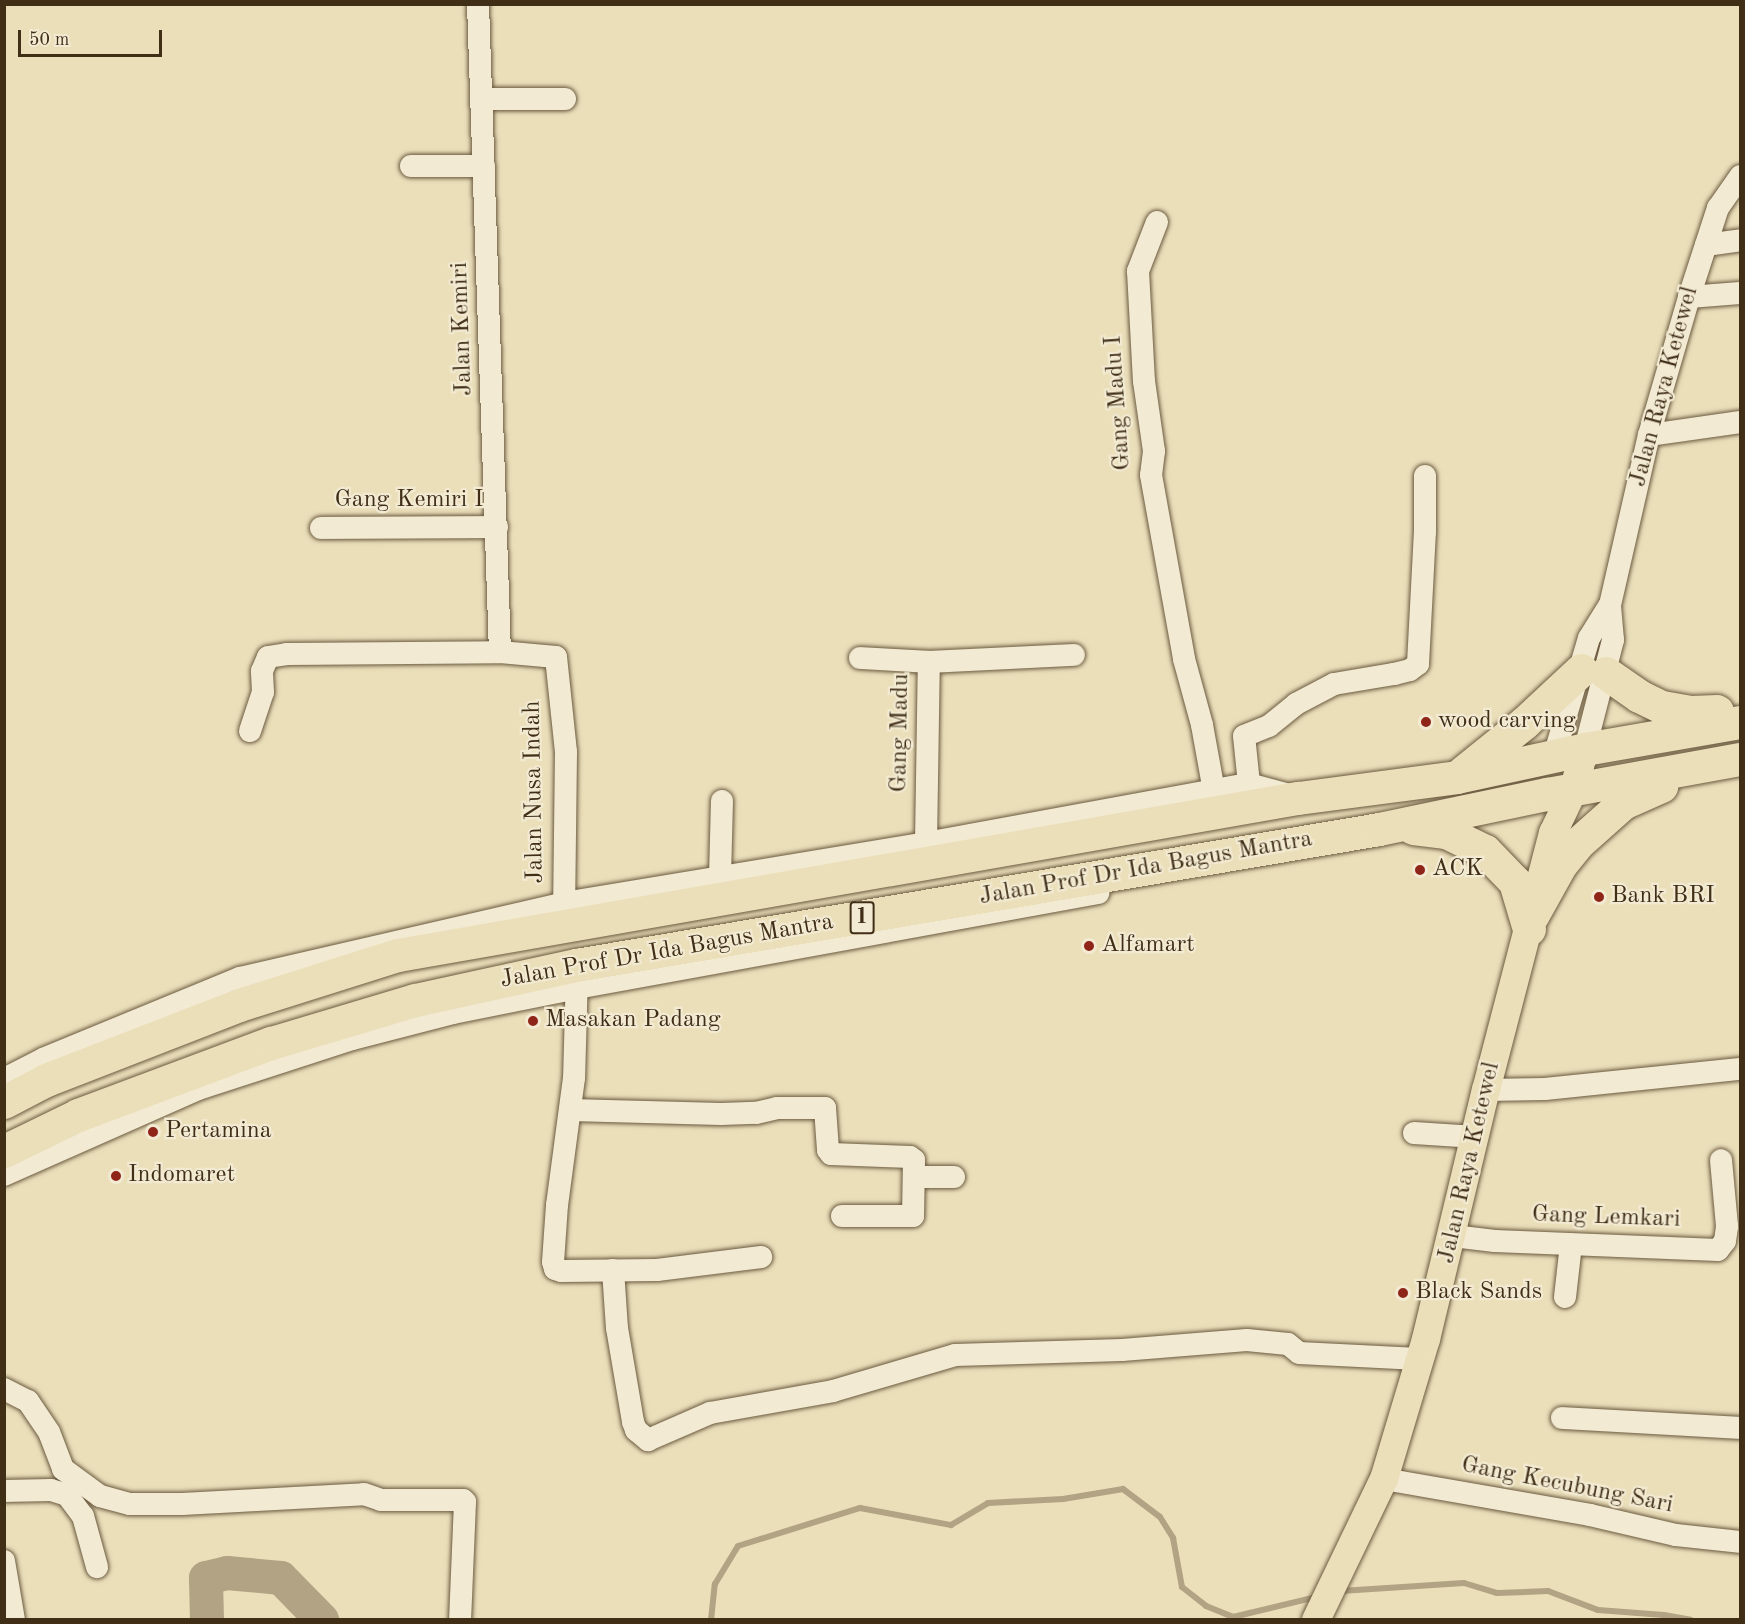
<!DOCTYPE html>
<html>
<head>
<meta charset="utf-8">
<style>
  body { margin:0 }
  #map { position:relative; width:1745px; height:1624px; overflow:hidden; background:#ebdfba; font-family:"Old Standard TT",serif }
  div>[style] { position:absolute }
  .stream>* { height:6px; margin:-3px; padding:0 3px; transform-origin:3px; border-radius:3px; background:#b1a383 }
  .river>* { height:34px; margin:-17px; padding:0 17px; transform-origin:17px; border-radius:17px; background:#b1a383 }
  .roads { filter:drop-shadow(0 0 2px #6b5a40) drop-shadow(0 0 2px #6b5a40) }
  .minor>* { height:22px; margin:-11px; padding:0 11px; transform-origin:11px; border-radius:11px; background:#f2ead2 }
  .major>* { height:28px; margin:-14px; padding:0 14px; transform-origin:14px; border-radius:14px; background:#ebdfba }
  .highway>* { height:33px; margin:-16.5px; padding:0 16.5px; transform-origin:16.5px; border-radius:16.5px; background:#ebdfba }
  .dots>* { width:16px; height:16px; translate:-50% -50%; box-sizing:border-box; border:3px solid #f2ead2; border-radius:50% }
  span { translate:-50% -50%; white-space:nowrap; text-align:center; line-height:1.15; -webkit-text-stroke:4.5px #f2ead2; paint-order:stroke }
  .shield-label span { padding:2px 4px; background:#f2ead2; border:2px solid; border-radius:4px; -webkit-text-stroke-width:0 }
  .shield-label { font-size:22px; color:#402e17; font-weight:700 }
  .street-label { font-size:24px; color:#402e17 }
  .poi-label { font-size:24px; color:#402e17 }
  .left { translate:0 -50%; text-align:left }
  .frame { position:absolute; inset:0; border:6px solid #402e17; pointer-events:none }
  .scale { position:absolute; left:18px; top:30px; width:144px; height:27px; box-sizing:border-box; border:3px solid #402e17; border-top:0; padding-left:8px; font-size:18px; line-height:21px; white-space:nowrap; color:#402e17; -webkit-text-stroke:4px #f2ead2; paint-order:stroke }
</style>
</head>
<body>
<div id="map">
  <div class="stream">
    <i style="left:1341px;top:1591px;width:123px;rotate:-3.7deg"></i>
    <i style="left:1464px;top:1583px;width:34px;rotate:17deg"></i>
    <i style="left:1497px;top:1593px;width:51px;rotate:-2.2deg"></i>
    <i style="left:1548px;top:1591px;width:53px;rotate:20.8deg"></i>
    <i style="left:1598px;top:1610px;width:66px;rotate:4.3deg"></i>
    <i style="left:1664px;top:1615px;width:27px;rotate:10deg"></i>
    <i style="left:711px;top:1620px;width:36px;rotate:-84deg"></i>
    <i style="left:715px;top:1584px;width:44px;rotate:-58.8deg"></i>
    <i style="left:738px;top:1546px;width:128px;rotate:-17.3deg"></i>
    <i style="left:860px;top:1508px;width:93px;rotate:10.6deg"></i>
    <i style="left:951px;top:1525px;width:43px;rotate:-30.7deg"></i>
    <i style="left:988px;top:1503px;width:75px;rotate:-3.1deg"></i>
    <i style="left:1063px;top:1499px;width:61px;rotate:-9.5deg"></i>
    <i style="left:1123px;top:1489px;width:46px;rotate:37.1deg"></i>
    <i style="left:1160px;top:1517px;width:25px;rotate:58deg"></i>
    <i style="left:1173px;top:1538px;width:50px;rotate:79.6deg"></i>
    <i style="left:1182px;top:1587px;width:31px;rotate:38deg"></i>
    <i style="left:1206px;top:1606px;width:29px;rotate:22deg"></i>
    <i style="left:1233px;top:1617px;width:85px;rotate:-13.5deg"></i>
  </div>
  <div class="river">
    <i style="left:207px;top:1620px;width:42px;rotate:-91.4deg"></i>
    <i style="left:206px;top:1578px;width:22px;rotate:-13deg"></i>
    <i style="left:227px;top:1573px;width:54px;rotate:5.3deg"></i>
    <i style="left:281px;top:1578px;width:59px;rotate:45.7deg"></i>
  </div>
  <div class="roads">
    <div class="minor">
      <i style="left:478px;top:4px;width:648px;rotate:88.06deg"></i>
      <i style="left:482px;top:99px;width:83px"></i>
      <i style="left:411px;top:166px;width:73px"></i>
      <i style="left:1157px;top:222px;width:53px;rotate:111.2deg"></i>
      <i style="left:1138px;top:271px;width:110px;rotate:86.9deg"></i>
      <i style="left:1144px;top:381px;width:71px;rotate:81.9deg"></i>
      <i style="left:1154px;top:451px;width:24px;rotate:97deg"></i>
      <i style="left:1151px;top:475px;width:187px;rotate:79.8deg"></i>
      <i style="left:1184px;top:659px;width:68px;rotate:74.7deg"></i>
      <i style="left:1202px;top:725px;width:67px;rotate:79.7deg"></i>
      <i style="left:1706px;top:245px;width:34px;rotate:-8deg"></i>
      <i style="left:1689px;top:297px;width:51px;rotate:-4.5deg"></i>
      <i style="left:1649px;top:435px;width:92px;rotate:-8.1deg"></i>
      <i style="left:321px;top:528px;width:176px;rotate:-0.3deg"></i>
      <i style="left:860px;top:658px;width:69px;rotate:3.3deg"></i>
      <i style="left:250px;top:731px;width:41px;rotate:-71.6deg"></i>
      <i style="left:263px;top:692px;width:21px;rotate:-93deg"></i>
      <i style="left:262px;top:671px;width:15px;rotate:-67deg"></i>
      <i style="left:268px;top:657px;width:19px;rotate:-9deg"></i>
      <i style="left:287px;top:654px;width:213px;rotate:-0.5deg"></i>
      <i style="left:500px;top:652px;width:56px;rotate:5.1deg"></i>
      <i style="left:556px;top:657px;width:96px;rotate:84deg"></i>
      <i style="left:566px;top:752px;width:164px;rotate:90.7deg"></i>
      <i style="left:1585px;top:749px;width:113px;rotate:-75.6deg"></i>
      <i style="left:1613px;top:640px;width:35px;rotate:-95deg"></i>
      <i style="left:1554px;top:756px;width:123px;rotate:-73.5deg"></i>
      <i style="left:1589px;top:638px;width:39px;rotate:-58deg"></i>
      <i style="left:1610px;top:605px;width:174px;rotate:-77.1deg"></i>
      <i style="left:1649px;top:435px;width:144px;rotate:-73.8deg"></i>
      <i style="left:1689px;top:297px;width:94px;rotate:-72deg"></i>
      <i style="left:1718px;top:208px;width:39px;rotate:-55deg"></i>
      <i style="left:1249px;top:784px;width:48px;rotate:-95.9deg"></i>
      <i style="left:1244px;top:736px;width:27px;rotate:-22deg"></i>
      <i style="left:1269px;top:726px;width:35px;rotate:-39deg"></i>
      <i style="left:1296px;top:704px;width:43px;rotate:-27.8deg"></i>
      <i style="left:1334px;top:684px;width:61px;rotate:-9.5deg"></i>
      <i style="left:1394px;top:674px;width:16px;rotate:-14deg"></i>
      <i style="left:1410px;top:670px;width:10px;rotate:-37deg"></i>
      <i style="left:1418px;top:664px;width:132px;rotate:-87deg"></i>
      <i style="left:1425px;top:532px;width:56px;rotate:-90deg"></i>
      <i style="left:926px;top:843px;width:181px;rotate:-89.1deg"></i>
      <i style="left:929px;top:662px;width:145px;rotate:-2.8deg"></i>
      <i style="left:720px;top:877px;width:76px;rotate:-88.5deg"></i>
      <i style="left:577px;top:973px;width:105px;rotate:91.6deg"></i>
      <i style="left:574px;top:1078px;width:128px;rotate:97.6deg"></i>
      <i style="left:557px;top:1205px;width:57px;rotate:94deg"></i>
      <i style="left:553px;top:1262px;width:7px;rotate:74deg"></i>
      <i style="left:555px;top:1269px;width:6px;rotate:18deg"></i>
      <i style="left:561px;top:1271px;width:96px;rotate:-0.6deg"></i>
      <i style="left:657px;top:1270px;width:105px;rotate:-7.1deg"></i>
      <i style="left:4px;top:1079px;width:44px;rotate:-27.1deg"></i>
      <i style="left:43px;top:1059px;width:213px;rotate:-22.4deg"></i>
      <i style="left:240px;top:978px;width:333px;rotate:-13deg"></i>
      <i style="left:564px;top:903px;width:367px;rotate:-9.4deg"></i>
      <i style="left:926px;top:843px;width:328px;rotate:-10.4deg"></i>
      <i style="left:1249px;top:784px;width:46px;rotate:15.3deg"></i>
      <i style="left:1486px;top:1090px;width:59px;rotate:-1deg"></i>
      <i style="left:1545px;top:1089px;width:196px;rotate:-5.9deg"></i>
      <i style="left:570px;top:1110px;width:151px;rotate:1.5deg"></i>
      <i style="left:721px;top:1114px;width:35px;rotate:-2deg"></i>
      <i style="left:756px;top:1113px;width:22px;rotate:-13deg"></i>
      <i style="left:777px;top:1108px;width:48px"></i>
      <i style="left:825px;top:1108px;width:42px;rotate:85.9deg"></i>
      <i style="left:828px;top:1150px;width:5px;rotate:53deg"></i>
      <i style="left:831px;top:1154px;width:79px;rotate:2.2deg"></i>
      <i style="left:910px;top:1157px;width:5px;rotate:37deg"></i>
      <i style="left:914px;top:1160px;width:56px;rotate:91deg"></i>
      <i style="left:913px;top:1216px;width:71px;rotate:180deg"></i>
      <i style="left:1414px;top:1133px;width:62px;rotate:3.7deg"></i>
      <i style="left:4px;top:1175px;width:212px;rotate:-23.9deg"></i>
      <i style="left:198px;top:1089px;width:162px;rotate:-18deg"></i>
      <i style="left:352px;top:1039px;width:104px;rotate:-14.4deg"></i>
      <i style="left:453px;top:1013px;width:126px;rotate:-11.4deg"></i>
      <i style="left:577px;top:988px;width:530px;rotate:-10.33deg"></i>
      <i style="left:915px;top:1177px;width:39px"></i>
      <i style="left:1453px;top:1236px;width:42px;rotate:6.8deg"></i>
      <i style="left:1495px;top:1241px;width:223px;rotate:2.3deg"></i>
      <i style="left:1718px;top:1250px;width:11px;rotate:-52deg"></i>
      <i style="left:1725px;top:1241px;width:15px;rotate:-82deg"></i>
      <i style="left:1727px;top:1226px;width:66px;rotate:-95.2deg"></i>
      <i style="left:613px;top:1270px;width:58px;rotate:86.1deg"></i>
      <i style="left:617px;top:1328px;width:95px;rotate:80.3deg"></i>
      <i style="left:633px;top:1422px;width:9px;rotate:69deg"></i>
      <i style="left:636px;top:1430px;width:16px;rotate:40deg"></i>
      <i style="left:648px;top:1440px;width:68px;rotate:-23.5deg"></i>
      <i style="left:710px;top:1413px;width:125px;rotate:-10.1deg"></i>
      <i style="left:833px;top:1391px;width:127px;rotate:-16.4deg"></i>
      <i style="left:955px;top:1355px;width:167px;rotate:-1.7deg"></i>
      <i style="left:1122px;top:1350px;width:125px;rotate:-4.6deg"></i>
      <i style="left:1247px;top:1340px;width:41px;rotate:5.6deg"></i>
      <i style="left:1288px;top:1344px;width:14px;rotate:39deg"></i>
      <i style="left:1299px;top:1353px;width:120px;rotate:2.9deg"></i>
      <i style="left:1565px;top:1297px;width:53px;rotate:-83.5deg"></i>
      <i style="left:4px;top:1389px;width:27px;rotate:27deg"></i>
      <i style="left:28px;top:1401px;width:37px;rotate:56deg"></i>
      <i style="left:49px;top:1432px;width:40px;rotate:69deg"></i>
      <i style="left:63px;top:1469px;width:46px;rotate:36.1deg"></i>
      <i style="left:100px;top:1496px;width:31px;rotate:15deg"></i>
      <i style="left:130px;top:1504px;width:52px"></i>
      <i style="left:182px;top:1504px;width:182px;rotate:-3.1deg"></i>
      <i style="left:364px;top:1494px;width:18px;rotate:19deg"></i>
      <i style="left:381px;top:1500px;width:82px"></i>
      <i style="left:463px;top:1500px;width:3px;rotate:45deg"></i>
      <i style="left:465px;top:1502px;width:118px;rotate:92.4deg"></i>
      <i style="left:1562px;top:1418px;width:178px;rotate:3.2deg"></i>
      <i style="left:1384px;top:1479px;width:209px;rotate:9.9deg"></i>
      <i style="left:1590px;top:1515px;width:88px;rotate:13.1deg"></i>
      <i style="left:1676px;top:1535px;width:64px;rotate:6.2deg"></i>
      <i style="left:4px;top:1491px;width:47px;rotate:-1.2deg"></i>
      <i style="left:51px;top:1490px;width:17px;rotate:17deg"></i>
      <i style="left:67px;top:1495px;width:26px;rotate:53deg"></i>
      <i style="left:83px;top:1516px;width:53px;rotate:74.6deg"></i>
      <i style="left:4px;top:1561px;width:60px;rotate:80.4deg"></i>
    </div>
    <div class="major">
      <i style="left:1316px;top:1620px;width:157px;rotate:-64.3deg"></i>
      <i style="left:1384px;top:1479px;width:146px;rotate:-73.3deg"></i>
      <i style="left:1426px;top:1339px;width:256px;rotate:-76.5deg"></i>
      <i style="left:1486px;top:1090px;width:266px;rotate:-75.4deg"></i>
      <i style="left:1553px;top:833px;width:47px;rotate:-64.5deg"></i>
      <i style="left:1573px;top:791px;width:44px;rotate:-74.1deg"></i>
    </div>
    <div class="highway">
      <i style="left:1606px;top:673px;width:40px;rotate:34.9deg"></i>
      <i style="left:1639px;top:696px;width:25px;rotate:26deg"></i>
      <i style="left:1662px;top:707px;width:29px;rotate:10deg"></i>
      <i style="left:1691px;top:712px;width:26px;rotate:-2deg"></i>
      <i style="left:1463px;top:772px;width:78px;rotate:-38.8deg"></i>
      <i style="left:1524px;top:723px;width:78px;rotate:-42.9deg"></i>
      <i style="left:1413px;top:828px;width:33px;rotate:7deg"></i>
      <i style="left:1446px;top:832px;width:43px;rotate:26deg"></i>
      <i style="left:1485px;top:851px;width:43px;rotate:45.9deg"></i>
      <i style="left:1515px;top:882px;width:49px;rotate:73.4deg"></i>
      <i style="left:1532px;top:916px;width:60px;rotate:-60.9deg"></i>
      <i style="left:1561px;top:864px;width:26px;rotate:-51deg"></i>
      <i style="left:1577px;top:844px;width:62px;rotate:-41.7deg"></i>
      <i style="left:1623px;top:803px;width:42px;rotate:-24.1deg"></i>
      <i style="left:4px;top:1102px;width:47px;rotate:-27.6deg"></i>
      <i style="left:46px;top:1080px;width:207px;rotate:-21.2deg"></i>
      <i style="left:239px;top:1005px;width:167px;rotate:-17.5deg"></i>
      <i style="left:398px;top:955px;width:914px;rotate:-9.9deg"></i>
      <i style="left:1298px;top:798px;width:160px;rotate:-7.5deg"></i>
      <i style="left:1457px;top:777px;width:131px;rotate:-12.3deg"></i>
      <i style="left:1585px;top:749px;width:157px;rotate:-9.9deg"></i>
      <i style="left:4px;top:1151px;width:82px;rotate:-25.9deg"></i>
      <i style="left:78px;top:1115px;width:206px;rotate:-20.5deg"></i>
      <i style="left:271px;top:1043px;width:150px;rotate:-16.6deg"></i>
      <i style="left:415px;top:1000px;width:165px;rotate:-12.3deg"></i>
      <i style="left:576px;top:965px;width:814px;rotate:-9.61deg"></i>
      <i style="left:1379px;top:829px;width:172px;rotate:-11.8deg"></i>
      <i style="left:1547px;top:794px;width:196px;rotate:-10.3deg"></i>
    </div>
  </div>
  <div class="dots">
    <i style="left:1426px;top:722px;background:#8f2418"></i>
    <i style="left:1420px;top:870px;background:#8f2418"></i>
    <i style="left:1599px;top:897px;background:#8f2418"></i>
    <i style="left:1089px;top:946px;background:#8f2418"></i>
    <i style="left:533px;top:1021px;background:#8f2418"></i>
    <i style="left:153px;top:1132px;background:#8f2418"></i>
    <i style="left:116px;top:1176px;background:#8f2418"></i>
    <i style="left:1403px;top:1293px;background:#8f2418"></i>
  </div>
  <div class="shield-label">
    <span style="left:862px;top:918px">1</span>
  </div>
  <div class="street-label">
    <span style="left:463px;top:329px;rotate:-92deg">Jalan Kemiri</span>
    <span style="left:1665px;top:387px;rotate:-75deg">Jalan Raya Ketewel</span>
    <span style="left:1119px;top:403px;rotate:-94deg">Gang Madu I</span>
    <span style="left:409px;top:501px">Gang Kemiri I</span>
    <span style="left:901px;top:733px;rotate:-89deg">Gang Madu</span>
    <span style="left:535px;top:792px;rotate:-91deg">Jalan Nusa Indah</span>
    <span style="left:1146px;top:869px;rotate:-10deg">Jalan Prof Dr Ida Bagus Mantra</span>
    <span style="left:667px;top:952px;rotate:-10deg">Jalan Prof Dr Ida Bagus Mantra</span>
    <span style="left:1470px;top:1163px;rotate:-77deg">Jalan Raya Ketewel</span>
    <span style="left:1606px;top:1218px;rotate:2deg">Gang Lemkari</span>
    <span style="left:1567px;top:1486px;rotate:11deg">Gang Kecubung Sari</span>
  </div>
  <div class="poi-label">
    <span class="left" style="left:1438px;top:722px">wood carving</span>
    <span class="left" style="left:1432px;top:870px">ACK</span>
    <span class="left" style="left:1611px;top:897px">Bank BRI</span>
    <span class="left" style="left:1101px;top:946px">Alfamart</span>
    <span class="left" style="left:545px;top:1021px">Masakan Padang</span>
    <span class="left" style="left:165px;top:1132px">Pertamina</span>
    <span class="left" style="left:128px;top:1176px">Indomaret</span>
    <span class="left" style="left:1415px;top:1293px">Black Sands</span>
  </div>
  <div class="frame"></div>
  <div class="scale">50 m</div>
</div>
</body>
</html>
